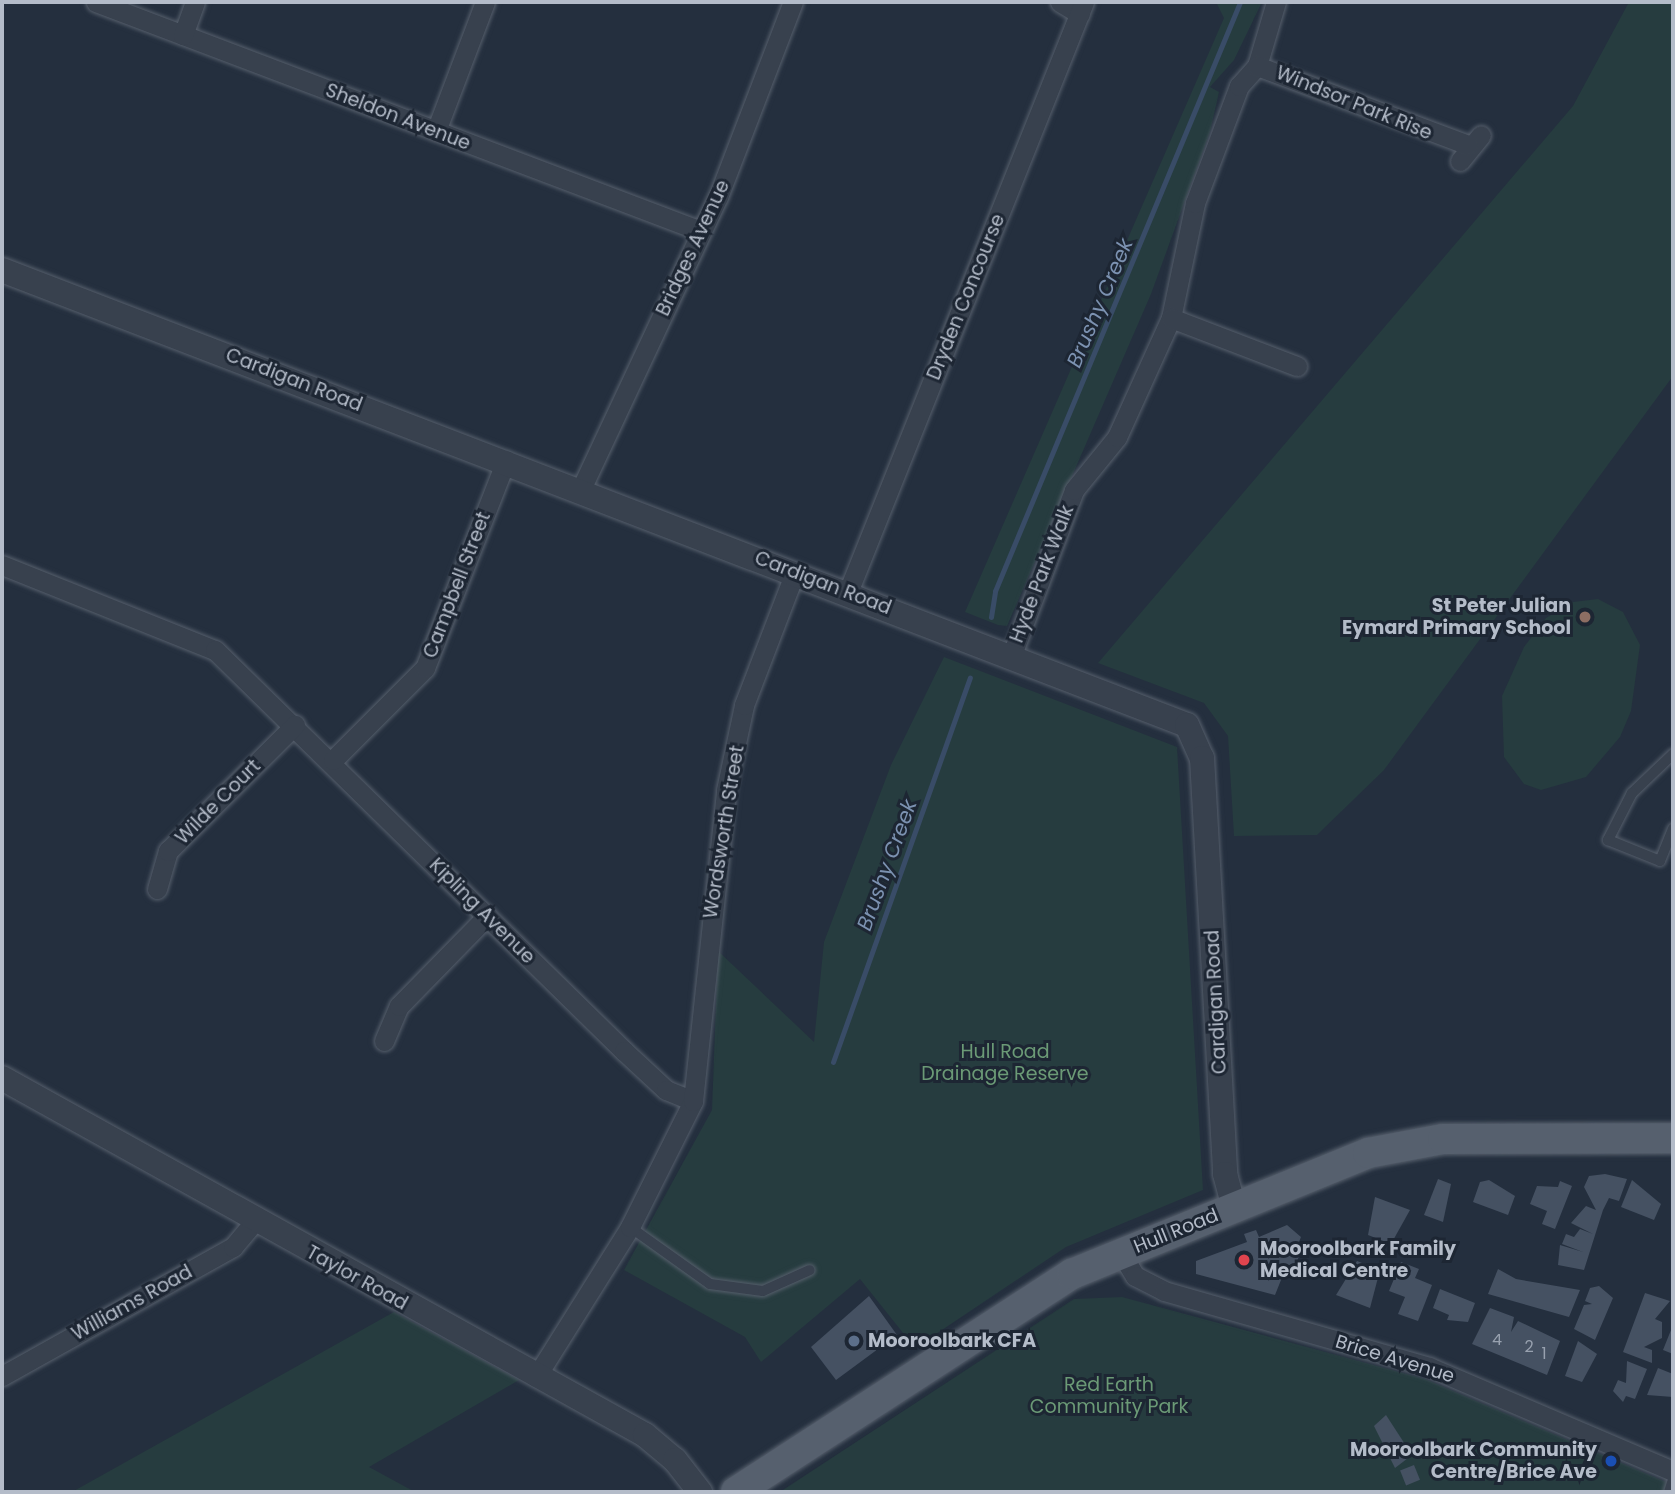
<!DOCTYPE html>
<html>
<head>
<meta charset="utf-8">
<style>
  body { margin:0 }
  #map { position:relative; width:1675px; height:1494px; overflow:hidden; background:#242f3e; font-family:Poppins,sans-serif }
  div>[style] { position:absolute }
  .green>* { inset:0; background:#263c3f }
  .stream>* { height:5px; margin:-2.5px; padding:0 2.5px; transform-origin:2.5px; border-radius:2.5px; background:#394c67 }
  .building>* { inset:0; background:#455162; transform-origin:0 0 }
  .roads { filter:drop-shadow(0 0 2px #565f6c) drop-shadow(0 0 2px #565f6c) }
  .service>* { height:10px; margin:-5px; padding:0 5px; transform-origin:5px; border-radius:5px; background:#38414e }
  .minor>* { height:19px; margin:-9.5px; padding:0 9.5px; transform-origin:9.5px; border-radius:9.5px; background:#38414e }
  .tertiary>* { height:24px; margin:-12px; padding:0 12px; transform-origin:12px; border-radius:12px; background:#38414e }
  .primary>* { height:30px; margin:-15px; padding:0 15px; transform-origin:15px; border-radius:15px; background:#56606e }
  .dots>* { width:19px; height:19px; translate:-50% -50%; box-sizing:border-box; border:4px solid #1d2633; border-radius:50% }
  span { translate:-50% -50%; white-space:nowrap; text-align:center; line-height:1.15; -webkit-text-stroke:6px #1d2633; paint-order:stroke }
  .number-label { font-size:16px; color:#98a1af }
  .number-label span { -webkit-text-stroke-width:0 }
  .street-label { font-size:19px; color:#b4bcc9 }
  .poi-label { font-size:19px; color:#b4bcc9; font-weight:700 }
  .right { translate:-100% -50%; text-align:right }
  .left { translate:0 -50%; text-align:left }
  .park-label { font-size:19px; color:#6b9a76 }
  .water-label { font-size:21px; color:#7c92b1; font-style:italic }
  .frame { position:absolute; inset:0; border:4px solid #b4bcc9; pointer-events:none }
</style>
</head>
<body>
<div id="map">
  <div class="green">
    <i style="clip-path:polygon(1216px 2px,1262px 2px,1234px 60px,1210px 87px,1219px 92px,1210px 132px,1151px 294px,1007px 626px,998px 625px,965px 612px,1224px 18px)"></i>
    <i style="clip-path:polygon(1629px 2px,1673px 2px,1673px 376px,1384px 770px,1317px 835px,1234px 836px,1228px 736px,1204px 703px,1098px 663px,1573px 106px)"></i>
    <i style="clip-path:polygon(1598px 599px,1623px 612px,1640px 645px,1631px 711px,1620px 737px,1586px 777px,1541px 790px,1524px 784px,1504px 757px,1502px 696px,1524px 647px,1546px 618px,1573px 602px)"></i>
    <i style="clip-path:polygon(944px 657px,1177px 747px,1203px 1190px,1066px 1247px,915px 1348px,860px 1279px,761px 1362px,745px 1337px,624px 1270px,712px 1110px,718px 951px,814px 1042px,824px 942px,891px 765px)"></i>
    <i style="clip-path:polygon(1122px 1297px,1425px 1379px,1673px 1485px,1673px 1492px,780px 1492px,1074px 1299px)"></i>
    <i style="clip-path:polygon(394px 1312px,519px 1380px,369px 1467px,415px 1492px,72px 1492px)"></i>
  </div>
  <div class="stream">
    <i style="left:991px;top:617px;width:26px;rotate:-81deg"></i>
    <i style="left:995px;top:591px;width:638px;rotate:-67.41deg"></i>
    <i style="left:833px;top:1062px;width:408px;rotate:-70.4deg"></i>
  </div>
  <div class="building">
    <i style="clip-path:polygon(1605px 1174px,1627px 1179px,1619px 1201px,1609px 1198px,1603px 1210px,1584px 1270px,1558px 1265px,1560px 1245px,1583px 1252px,1562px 1244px,1566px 1234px,1574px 1237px,1580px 1229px,1593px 1234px,1571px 1223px,1586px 1206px,1596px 1210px,1584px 1187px,1589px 1176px)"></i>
    <i style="clip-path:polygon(1438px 1179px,1451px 1184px,1443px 1222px,1424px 1215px)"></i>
    <i style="clip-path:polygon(1489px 1180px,1515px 1196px,1508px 1215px,1473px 1202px,1480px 1182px)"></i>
    <i style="clip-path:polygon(1632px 1180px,1661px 1204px,1654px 1220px,1621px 1207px)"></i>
    <i style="clip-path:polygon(1560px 1181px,1572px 1186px,1555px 1229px,1542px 1224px,1547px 1211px,1530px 1204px,1537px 1186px,1558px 1187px)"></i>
    <i style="clip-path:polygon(1375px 1197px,1410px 1210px,1391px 1244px,1368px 1235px)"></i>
    <i style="clip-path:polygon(1287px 1225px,1301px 1237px,1295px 1252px,1300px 1254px,1295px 1266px,1287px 1265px,1275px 1295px,1196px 1274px,1196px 1261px,1247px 1242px,1244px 1234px,1256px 1230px,1259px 1237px)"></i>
    <i style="clip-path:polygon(1357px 1261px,1380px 1270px,1370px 1308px,1336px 1295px)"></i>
    <i style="clip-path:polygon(1401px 1262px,1419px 1269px,1415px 1278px,1432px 1285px,1418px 1321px,1398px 1314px,1405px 1297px,1389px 1291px)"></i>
    <i style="clip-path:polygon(1498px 1269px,1516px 1279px,1580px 1290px,1569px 1317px,1488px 1294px)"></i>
    <i style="clip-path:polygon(1599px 1286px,1613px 1298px,1595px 1340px,1574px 1329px,1584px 1305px,1592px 1304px,1585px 1301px,1590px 1288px)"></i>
    <i style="clip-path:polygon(1440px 1289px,1475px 1303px,1468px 1322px,1447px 1320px,1449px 1315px,1433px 1308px)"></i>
    <i style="clip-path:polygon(1645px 1293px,1670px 1301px,1655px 1319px,1662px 1322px,1662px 1338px,1644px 1347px,1652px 1350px,1652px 1363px,1623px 1352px)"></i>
    <i style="clip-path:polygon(869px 1296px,897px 1335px,836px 1380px,811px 1347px)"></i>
    <i style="clip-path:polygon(1490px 1308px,1514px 1317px,1511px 1332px,1518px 1321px,1560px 1341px,1547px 1375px,1472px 1344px)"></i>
    <i style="clip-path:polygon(1673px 1325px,1673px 1354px,1663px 1350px)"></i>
    <i style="clip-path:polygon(1578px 1341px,1597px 1354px,1582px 1382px,1565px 1376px)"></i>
    <i style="clip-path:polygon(1627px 1361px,1647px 1369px,1635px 1399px,1626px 1396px,1623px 1402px,1613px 1391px,1618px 1380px,1626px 1383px)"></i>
    <i style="clip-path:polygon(1658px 1368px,1673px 1374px,1673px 1397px,1647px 1395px)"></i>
    <i style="clip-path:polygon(1386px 1415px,1412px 1455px,1395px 1468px,1374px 1426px)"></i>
    <i style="left:1414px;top:1465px;width:16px;height:15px;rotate:68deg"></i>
  </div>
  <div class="roads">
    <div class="service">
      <i style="left:1673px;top:754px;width:57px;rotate:136.4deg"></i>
      <i style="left:1632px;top:793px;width:53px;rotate:117.1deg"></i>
      <i style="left:1608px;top:840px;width:56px;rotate:22deg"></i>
      <i style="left:1660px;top:861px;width:35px;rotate:-68deg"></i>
      <i style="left:630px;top:1227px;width:98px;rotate:35.5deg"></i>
      <i style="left:710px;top:1284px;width:53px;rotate:7.5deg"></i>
      <i style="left:763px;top:1291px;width:51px;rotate:-24.1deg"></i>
      <i style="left:1669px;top:1492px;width:13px;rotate:-72deg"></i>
    </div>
    <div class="minor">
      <i style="left:96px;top:2px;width:647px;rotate:20.73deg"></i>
      <i style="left:1060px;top:2px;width:23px;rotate:31deg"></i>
      <i style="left:183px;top:35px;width:35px;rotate:-70deg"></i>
      <i style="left:1257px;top:66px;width:67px;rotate:-73.5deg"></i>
      <i style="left:436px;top:131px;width:138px;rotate:-69.2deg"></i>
      <i style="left:1460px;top:161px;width:33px;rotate:-51deg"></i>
      <i style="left:1171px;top:318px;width:117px;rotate:-78.2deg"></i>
      <i style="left:1195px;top:203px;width:125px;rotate:-69.4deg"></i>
      <i style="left:1239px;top:86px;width:27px;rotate:-48deg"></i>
      <i style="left:1257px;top:66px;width:225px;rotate:20.5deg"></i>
      <i style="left:581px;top:489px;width:323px;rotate:-64.9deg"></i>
      <i style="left:718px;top:197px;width:209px;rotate:-69deg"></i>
      <i style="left:2px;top:565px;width:229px;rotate:21.8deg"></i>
      <i style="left:215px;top:650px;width:573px;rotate:44.43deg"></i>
      <i style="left:624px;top:1051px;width:57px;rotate:42.9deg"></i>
      <i style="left:666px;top:1090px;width:29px;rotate:22deg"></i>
      <i style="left:848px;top:592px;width:635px;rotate:-68.2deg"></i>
      <i style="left:1011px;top:657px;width:178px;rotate:-69.3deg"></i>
      <i style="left:1074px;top:490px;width:68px;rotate:-50.9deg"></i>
      <i style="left:1117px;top:437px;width:131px;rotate:-65.6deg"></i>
      <i style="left:1171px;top:318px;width:135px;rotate:20.9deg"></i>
      <i style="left:333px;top:760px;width:130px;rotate:-45deg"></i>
      <i style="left:425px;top:668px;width:223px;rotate:-68.7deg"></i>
      <i style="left:157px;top:889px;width:40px;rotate:-74deg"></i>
      <i style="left:168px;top:851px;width:179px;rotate:-44.8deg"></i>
      <i style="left:384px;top:1041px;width:38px;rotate:-67deg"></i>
      <i style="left:399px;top:1006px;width:126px;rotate:-45.6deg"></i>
      <i style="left:1121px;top:1253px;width:27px;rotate:59deg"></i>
      <i style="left:1135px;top:1276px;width:33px;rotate:27deg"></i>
      <i style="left:1164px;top:1291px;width:276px;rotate:16deg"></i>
      <i style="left:1429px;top:1367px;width:265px;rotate:23.1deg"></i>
      <i style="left:2px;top:1376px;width:265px;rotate:-29.2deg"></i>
      <i style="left:233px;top:1247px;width:33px;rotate:-50deg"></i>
      <i style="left:536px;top:1377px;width:177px;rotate:-57.9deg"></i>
      <i style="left:630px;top:1227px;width:141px;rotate:-63.4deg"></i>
      <i style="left:693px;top:1101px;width:313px;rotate:-83.9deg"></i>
      <i style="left:726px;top:790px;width:87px;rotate:-78deg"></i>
      <i style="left:744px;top:705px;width:142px;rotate:-69deg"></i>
    </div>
    <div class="tertiary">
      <i style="left:2px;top:270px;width:1269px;rotate:21.01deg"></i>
      <i style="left:1187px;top:725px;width:36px;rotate:66deg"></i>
      <i style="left:1202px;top:758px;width:417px;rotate:86.8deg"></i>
      <i style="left:1225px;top:1174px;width:34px;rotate:75deg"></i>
      <i style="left:2px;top:1078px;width:735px;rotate:29.04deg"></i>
      <i style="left:645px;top:1435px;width:39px;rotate:40deg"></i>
      <i style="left:675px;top:1460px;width:41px;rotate:52deg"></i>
    </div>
    <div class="primary">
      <i style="left:736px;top:1492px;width:401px;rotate:-33deg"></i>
      <i style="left:1072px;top:1274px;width:320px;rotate:-22.2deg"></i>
      <i style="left:1368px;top:1153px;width:76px;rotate:-10.6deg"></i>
      <i style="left:1443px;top:1139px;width:230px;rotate:-0.2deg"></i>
    </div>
  </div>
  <div class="dots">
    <i style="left:1585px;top:617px;background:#8d6e63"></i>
    <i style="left:1244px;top:1260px;background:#e0444e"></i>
    <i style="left:854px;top:1341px;background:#5c6f8a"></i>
    <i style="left:1611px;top:1461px;background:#1a4fb4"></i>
  </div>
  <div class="number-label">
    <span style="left:1497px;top:1340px">4</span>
    <span style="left:1529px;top:1347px">2</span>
    <span style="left:1544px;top:1354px">1</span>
  </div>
  <div class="street-label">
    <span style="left:1354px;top:103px;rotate:22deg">Windsor Park Rise</span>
    <span style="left:398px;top:117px;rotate:21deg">Sheldon Avenue</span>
    <span style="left:693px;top:248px;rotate:-65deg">Bridges Avenue</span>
    <span style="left:966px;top:297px;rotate:-68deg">Dryden Concourse</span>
    <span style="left:294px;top:380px;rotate:21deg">Cardigan Road</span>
    <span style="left:1042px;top:574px;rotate:-69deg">Hyde Park Walk</span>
    <span style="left:823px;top:583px;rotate:21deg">Cardigan Road</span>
    <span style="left:457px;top:585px;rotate:-69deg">Campbell Street</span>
    <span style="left:218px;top:802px;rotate:-45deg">Wilde Court</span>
    <span style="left:724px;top:832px;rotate:-81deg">Wordsworth Street</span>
    <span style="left:482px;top:911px;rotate:45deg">Kipling Avenue</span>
    <span style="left:1216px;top:1002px;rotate:-93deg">Cardigan Road</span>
    <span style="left:1176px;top:1231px;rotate:-22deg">Hull Road</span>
    <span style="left:357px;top:1278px;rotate:29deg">Taylor Road</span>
    <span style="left:132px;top:1303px;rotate:-29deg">Williams Road</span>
    <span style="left:1395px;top:1359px;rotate:17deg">Brice Avenue</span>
  </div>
  <div class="poi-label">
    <span class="right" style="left:1571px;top:617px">St Peter Julian<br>Eymard Primary School</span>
    <span class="left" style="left:1260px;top:1260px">Mooroolbark Family<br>Medical Centre</span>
    <span class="left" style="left:868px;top:1341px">Mooroolbark CFA</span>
    <span class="right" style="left:1597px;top:1461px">Mooroolbark Community<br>Centre/Brice Ave</span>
  </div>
  <div class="park-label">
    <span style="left:1005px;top:1063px">Hull Road<br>Drainage Reserve</span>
    <span style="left:1109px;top:1396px">Red Earth<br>Community Park</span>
  </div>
  <div class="water-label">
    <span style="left:1100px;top:303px;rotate:-67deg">Brushy Creek</span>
    <span style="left:887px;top:865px;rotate:-70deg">Brushy Creek</span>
  </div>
  <div class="frame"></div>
</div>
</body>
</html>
